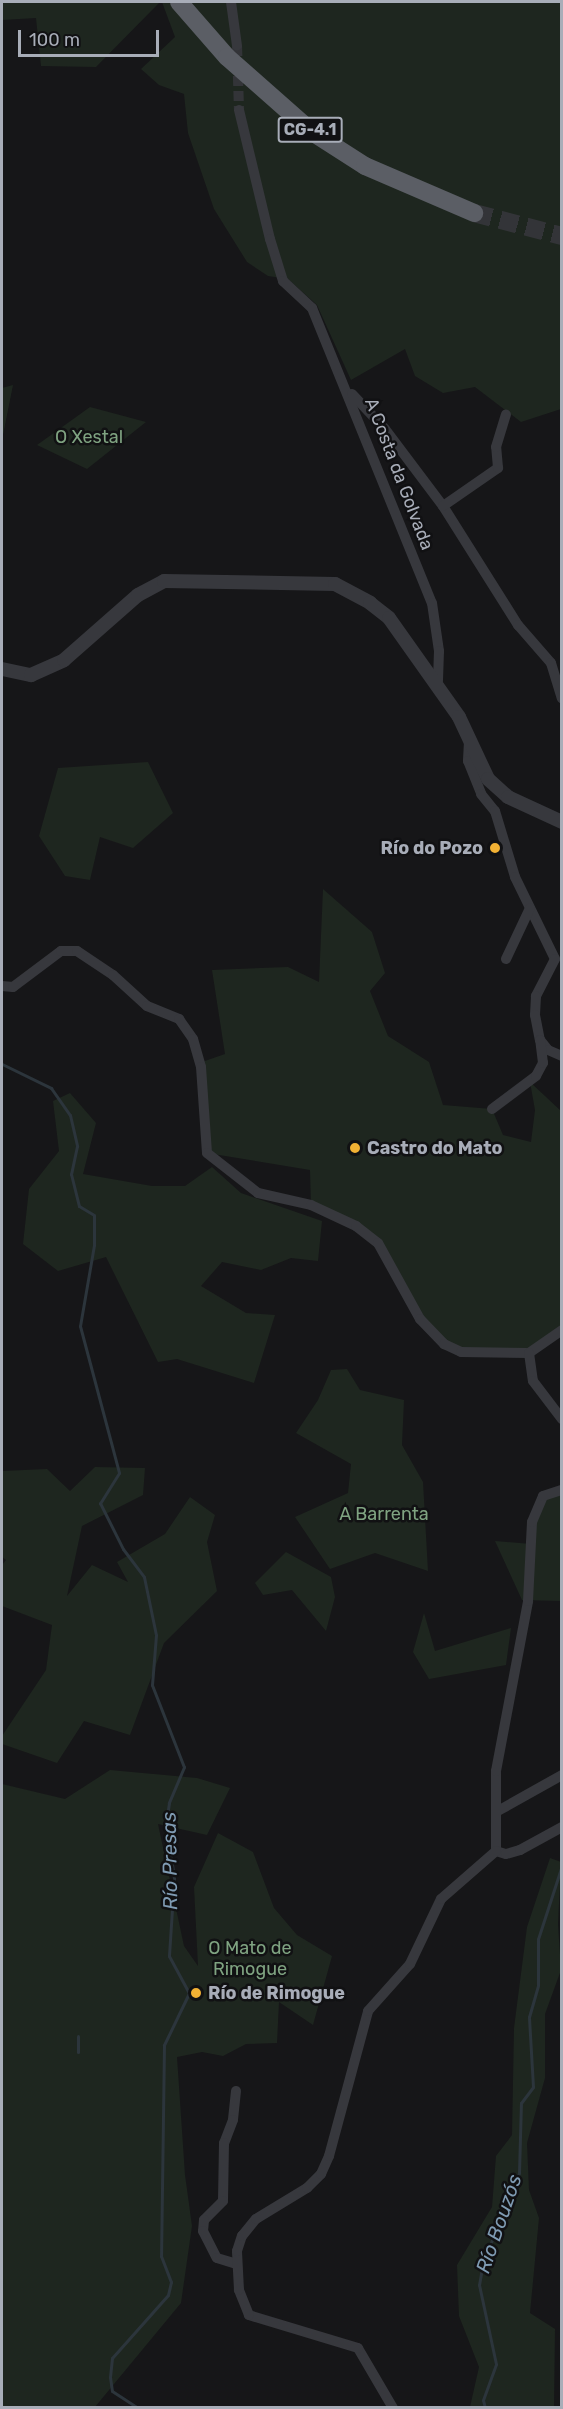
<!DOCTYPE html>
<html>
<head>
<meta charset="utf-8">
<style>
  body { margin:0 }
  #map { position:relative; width:563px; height:2409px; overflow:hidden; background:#161618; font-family:Rubik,sans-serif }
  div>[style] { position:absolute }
  .green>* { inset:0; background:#1e261f }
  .stream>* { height:3px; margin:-1.5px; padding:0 1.5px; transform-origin:1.5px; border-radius:1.5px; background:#2c353c }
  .minor-tunnel>* { height:10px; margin-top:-5px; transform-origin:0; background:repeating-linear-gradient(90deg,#333438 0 10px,transparent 0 15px) }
  .trunk-tunnel>* { height:18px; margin-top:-9px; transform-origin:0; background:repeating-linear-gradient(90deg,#333438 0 18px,transparent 0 27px) }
  .minor>* { height:10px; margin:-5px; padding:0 5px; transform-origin:5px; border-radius:5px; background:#37383d }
  .tertiary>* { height:14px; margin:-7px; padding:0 7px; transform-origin:7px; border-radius:7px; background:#37383d }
  .trunk>* { height:18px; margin:-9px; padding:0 9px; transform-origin:9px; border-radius:9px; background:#5b5e65 }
  .dots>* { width:16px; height:16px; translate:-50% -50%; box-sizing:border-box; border:3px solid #111113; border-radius:50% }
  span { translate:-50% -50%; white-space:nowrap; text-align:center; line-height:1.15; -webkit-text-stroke:5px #111113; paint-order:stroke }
  .shield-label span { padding:2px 4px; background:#111113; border:2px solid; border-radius:4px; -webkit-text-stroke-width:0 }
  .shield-label { font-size:16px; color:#a8adb8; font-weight:700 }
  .park-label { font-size:18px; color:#7fa381 }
  .street-label { font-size:18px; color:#a8adb8 }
  .poi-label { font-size:18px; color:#a8adb8; font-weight:700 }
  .right { translate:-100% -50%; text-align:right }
  .left { translate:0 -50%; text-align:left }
  .water-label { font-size:20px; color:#7f9bb3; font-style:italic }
  .frame { position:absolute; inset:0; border:3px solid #a8adb8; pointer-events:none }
  .scale { position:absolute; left:18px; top:30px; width:141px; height:27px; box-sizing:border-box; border:3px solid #a8adb8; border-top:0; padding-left:8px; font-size:18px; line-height:21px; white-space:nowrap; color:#a8adb8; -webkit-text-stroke:4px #111113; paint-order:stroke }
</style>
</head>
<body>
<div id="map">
  <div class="green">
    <i style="clip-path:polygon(2px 2px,160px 2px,96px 67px,41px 66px,36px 18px,2px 20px)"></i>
    <i style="clip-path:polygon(162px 2px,561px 2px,561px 409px,521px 422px,475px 387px,443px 393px,415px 376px,405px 349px,351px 380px,317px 305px,288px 279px,268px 276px,247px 262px,214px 209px,188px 133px,184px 94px,159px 85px,141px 69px,175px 37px)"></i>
    <i style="clip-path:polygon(13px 385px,2px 440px,2px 388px)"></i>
    <i style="clip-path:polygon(90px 407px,146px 422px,87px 469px,37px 445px)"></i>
    <i style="clip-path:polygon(148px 762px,173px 813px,133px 848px,100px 837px,90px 880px,65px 876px,39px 836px,58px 768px)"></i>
    <i style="clip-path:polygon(323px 889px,372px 932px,385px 973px,370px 991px,388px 1036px,429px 1062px,443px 1105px,492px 1109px,503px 1135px,531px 1142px,535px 1110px,530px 1082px,561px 1111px,561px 1330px,529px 1353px,461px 1352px,431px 1332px,378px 1243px,311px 1205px,310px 1170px,207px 1153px,199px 1063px,225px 1054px,212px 970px,288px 967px,319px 982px)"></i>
    <i style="clip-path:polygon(70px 1093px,96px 1123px,83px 1174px,152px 1186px,185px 1186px,212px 1167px,241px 1193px,322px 1221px,318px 1261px,291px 1258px,261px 1270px,222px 1262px,201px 1286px,246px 1313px,275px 1315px,254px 1383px,177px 1359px,158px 1362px,106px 1257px,58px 1271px,23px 1244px,29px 1189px,59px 1151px,53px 1101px)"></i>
    <i style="clip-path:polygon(347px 1369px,360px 1390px,404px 1400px,402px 1445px,423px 1482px,428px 1571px,375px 1553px,330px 1569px,295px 1517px,348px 1493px,351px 1464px,296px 1433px,318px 1400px,331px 1370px)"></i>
    <i style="clip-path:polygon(95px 1467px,145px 1468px,143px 1495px,82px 1526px,67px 1596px,92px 1565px,128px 1582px,117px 1562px,165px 1534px,190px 1497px,215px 1515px,207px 1542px,217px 1591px,164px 1643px,130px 1735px,84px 1721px,57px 1763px,2px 1744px,2px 1736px,46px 1670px,52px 1625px,2px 1606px,2px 1565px,6px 1560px,2px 1557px,2px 1471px,47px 1469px,70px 1491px)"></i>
    <i style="clip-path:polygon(561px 1490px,561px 1601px,522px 1600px,495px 1541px,531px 1544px,543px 1496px)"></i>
    <i style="clip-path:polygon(286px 1552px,331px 1577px,335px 1597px,326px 1631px,292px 1590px,263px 1595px,255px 1583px)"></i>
    <i style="clip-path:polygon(424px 1613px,435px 1651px,511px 1628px,506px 1665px,429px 1679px,413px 1652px)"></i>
    <i style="clip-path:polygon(110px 1770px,197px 1778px,230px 1788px,207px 1835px,158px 1824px,184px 1946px,198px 1966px,194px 1887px,218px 1833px,253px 1852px,274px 1908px,297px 1935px,332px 1956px,313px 2025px,279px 2002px,277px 2043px,246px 2044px,223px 2056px,202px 2052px,177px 2057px,185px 2175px,192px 2226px,181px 2303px,95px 2407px,2px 2407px,2px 1784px,65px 1799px)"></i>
    <i style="clip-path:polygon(550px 1858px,561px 1862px,558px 1924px,561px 1970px,545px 2014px,545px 2078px,527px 2143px,529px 2190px,539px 2218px,530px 2313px,555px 2329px,554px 2407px,470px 2407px,479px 2367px,459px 2316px,457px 2265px,492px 2207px,496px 2156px,512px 2135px,514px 2028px,527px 1927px)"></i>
  </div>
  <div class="stream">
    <i style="left:2px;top:1064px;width:55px;rotate:26.1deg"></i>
    <i style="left:51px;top:1088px;width:33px;rotate:55deg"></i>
    <i style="left:70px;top:1115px;width:32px;rotate:77deg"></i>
    <i style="left:77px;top:1146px;width:29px;rotate:102deg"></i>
    <i style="left:71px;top:1174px;width:33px;rotate:76deg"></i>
    <i style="left:79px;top:1206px;width:17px;rotate:31deg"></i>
    <i style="left:94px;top:1215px;width:30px;rotate:90deg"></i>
    <i style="left:94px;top:1245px;width:82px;rotate:99.8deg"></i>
    <i style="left:80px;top:1326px;width:152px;rotate:75.1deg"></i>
    <i style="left:119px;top:1473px;width:36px;rotate:122deg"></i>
    <i style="left:100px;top:1503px;width:51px;rotate:63.4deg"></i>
    <i style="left:123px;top:1549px;width:35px;rotate:53deg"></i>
    <i style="left:144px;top:1577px;width:59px;rotate:78.3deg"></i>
    <i style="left:156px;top:1635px;width:50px;rotate:94.6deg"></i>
    <i style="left:152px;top:1685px;width:88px;rotate:68.7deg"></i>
    <i style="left:184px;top:1767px;width:39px;rotate:113deg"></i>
    <i style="left:169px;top:1803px;width:19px;rotate:99deg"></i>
    <i style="left:166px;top:1822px;width:57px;rotate:81.9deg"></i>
    <i style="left:174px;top:1878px;width:78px;rotate:93.7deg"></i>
    <i style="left:169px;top:1956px;width:42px;rotate:61.6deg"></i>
    <i style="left:189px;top:1993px;width:58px;rotate:115.7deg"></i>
    <i style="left:164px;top:2045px;width:211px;rotate:90.8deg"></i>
    <i style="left:161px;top:2256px;width:28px;rotate:69deg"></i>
    <i style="left:171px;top:2282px;width:13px;rotate:103deg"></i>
    <i style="left:168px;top:2295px;width:84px;rotate:131.6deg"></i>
    <i style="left:112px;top:2358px;width:19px;rotate:96deg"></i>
    <i style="left:110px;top:2377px;width:14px;rotate:82deg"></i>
    <i style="left:112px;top:2391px;width:31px;rotate:33deg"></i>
    <i style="left:78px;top:2052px;width:16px;rotate:-90deg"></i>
    <i style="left:485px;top:2408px;width:8px;rotate:-104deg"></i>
    <i style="left:483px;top:2400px;width:38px;rotate:-70deg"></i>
    <i style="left:496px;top:2364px;width:81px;rotate:-102.1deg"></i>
    <i style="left:479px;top:2285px;width:23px;rotate:-80deg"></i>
    <i style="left:483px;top:2262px;width:96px;rotate:-68deg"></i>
    <i style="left:519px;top:2173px;width:70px;rotate:-88.4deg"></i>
    <i style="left:521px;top:2103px;width:20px;rotate:-53deg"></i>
    <i style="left:533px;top:2087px;width:70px;rotate:-93.3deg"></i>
    <i style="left:529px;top:2017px;width:33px;rotate:-74deg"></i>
    <i style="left:538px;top:1985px;width:46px;rotate:-90deg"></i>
    <i style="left:538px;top:1939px;width:78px;rotate:-72deg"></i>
  </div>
  <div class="minor-tunnel">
    <i style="left:237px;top:46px;width:64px;rotate:88.2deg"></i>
  </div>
  <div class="trunk-tunnel">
    <i style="left:474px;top:213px;width:91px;rotate:14.6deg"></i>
  </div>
  <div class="minor">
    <i style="left:231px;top:2px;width:44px;rotate:82.2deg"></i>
    <i style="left:239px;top:110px;width:133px;rotate:76.5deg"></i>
    <i style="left:270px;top:239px;width:44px;rotate:72.8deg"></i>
    <i style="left:283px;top:281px;width:40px;rotate:43deg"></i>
    <i style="left:312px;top:308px;width:318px;rotate:67.9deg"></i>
    <i style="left:432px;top:603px;width:49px;rotate:81.7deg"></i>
    <i style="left:439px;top:651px;width:34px;rotate:92deg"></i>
    <i style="left:352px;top:394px;width:48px;rotate:46.7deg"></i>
    <i style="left:385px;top:429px;width:96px;rotate:53deg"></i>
    <i style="left:443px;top:506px;width:141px;rotate:57.8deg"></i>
    <i style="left:518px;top:625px;width:50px;rotate:49deg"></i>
    <i style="left:551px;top:663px;width:37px;rotate:73deg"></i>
    <i style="left:443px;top:506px;width:67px;rotate:-34.6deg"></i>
    <i style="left:498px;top:468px;width:21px;rotate:-95deg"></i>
    <i style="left:496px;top:447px;width:34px;rotate:-73deg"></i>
    <i style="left:469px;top:741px;width:20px;rotate:93deg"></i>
    <i style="left:468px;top:761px;width:35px;rotate:68deg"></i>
    <i style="left:481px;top:794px;width:22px;rotate:51deg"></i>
    <i style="left:495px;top:811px;width:69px;rotate:73.1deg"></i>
    <i style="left:515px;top:877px;width:91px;rotate:64deg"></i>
    <i style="left:555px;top:959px;width:42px;rotate:117.2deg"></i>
    <i style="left:536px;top:996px;width:19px;rotate:93deg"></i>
    <i style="left:535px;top:1015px;width:25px;rotate:79deg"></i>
    <i style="left:540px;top:1040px;width:13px;rotate:51deg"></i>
    <i style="left:548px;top:1050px;width:15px;rotate:23deg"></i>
    <i style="left:506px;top:959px;width:56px;rotate:-64.8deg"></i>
    <i style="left:2px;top:986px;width:11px;rotate:5deg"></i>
    <i style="left:13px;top:987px;width:60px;rotate:-36.9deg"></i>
    <i style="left:61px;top:951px;width:16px"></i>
    <i style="left:77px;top:951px;width:43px;rotate:33.7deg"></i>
    <i style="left:113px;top:975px;width:46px;rotate:42.4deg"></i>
    <i style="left:147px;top:1006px;width:35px;rotate:22deg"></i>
    <i style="left:179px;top:1019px;width:24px;rotate:55deg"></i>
    <i style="left:193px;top:1039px;width:29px;rotate:74deg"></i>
    <i style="left:201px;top:1067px;width:86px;rotate:86deg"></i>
    <i style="left:207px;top:1153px;width:65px;rotate:38.1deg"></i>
    <i style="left:258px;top:1193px;width:54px;rotate:12.8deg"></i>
    <i style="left:311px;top:1205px;width:50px;rotate:25deg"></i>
    <i style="left:356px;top:1226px;width:28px;rotate:38deg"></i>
    <i style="left:378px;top:1243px;width:87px;rotate:61.1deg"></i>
    <i style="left:420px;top:1319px;width:35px;rotate:46deg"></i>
    <i style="left:444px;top:1344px;width:19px;rotate:25deg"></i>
    <i style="left:461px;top:1352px;width:68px;rotate:0.8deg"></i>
    <i style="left:492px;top:1109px;width:55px;rotate:-36.9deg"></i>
    <i style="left:536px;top:1076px;width:15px;rotate:-62deg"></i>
    <i style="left:543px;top:1063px;width:23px;rotate:-97deg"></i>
    <i style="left:562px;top:1330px;width:40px;rotate:145.1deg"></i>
    <i style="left:529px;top:1353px;width:28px;rotate:82deg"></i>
    <i style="left:533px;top:1381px;width:48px;rotate:52.7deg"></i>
    <i style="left:496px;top:1812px;width:76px;rotate:-29.3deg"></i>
    <i style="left:496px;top:1851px;width:80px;rotate:-90deg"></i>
    <i style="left:496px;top:1771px;width:173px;rotate:-79.3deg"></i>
    <i style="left:528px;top:1601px;width:79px;rotate:-87.1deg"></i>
    <i style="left:532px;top:1522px;width:28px;rotate:-67deg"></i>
    <i style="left:543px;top:1496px;width:20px;rotate:-18deg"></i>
    <i style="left:496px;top:1851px;width:10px;rotate:17deg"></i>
    <i style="left:506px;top:1854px;width:15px;rotate:-16deg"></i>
    <i style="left:520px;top:1850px;width:48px;rotate:-28.7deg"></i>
    <i style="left:236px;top:2091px;width:29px;rotate:96deg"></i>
    <i style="left:233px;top:2120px;width:25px;rotate:111deg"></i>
    <i style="left:224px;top:2143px;width:58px;rotate:91deg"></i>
    <i style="left:223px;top:2201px;width:27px;rotate:135deg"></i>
    <i style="left:204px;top:2220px;width:11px;rotate:95deg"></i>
    <i style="left:203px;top:2231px;width:30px;rotate:63deg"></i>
    <i style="left:217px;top:2258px;width:21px;rotate:17deg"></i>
    <i style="left:393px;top:2408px;width:69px;rotate:-120.3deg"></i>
    <i style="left:358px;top:2348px;width:114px;rotate:-163.2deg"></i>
    <i style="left:249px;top:2315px;width:27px;rotate:-112deg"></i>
    <i style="left:239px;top:2290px;width:39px;rotate:-93deg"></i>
    <i style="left:237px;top:2251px;width:16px;rotate:-72deg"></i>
    <i style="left:242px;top:2236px;width:22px;rotate:-51deg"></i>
    <i style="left:256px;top:2219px;width:60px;rotate:-31.3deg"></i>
    <i style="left:307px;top:2188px;width:20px;rotate:-45deg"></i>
    <i style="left:321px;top:2174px;width:20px;rotate:-66deg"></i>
    <i style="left:329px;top:2156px;width:150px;rotate:-74.9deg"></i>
    <i style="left:368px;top:2011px;width:63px;rotate:-48.2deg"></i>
    <i style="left:410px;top:1964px;width:72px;rotate:-64.5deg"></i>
    <i style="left:441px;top:1899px;width:73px;rotate:-41.1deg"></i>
  </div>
  <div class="tertiary">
    <i style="left:2px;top:669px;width:30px;rotate:12deg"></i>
    <i style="left:31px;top:675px;width:36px;rotate:-24deg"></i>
    <i style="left:64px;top:660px;width:98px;rotate:-41.3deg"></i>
    <i style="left:138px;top:595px;width:30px;rotate:-28deg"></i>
    <i style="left:164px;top:581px;width:171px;rotate:1deg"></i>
    <i style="left:335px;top:584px;width:40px;rotate:28deg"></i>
    <i style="left:370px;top:603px;width:24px;rotate:38deg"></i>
    <i style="left:389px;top:618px;width:121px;rotate:54.7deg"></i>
    <i style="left:459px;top:717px;width:68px;rotate:64.9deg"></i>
    <i style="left:488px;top:779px;width:27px;rotate:42deg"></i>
    <i style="left:508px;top:797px;width:60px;rotate:24.8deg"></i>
  </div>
  <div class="trunk">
    <i style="left:179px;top:2px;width:73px;rotate:48.9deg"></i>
    <i style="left:227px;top:57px;width:113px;rotate:41.4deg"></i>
    <i style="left:312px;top:132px;width:63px;rotate:32.7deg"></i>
    <i style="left:365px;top:166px;width:119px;rotate:23.3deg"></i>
  </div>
  <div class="dots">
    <i style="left:495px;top:848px;background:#f2b134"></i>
    <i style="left:355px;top:1148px;background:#f2b134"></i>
    <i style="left:196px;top:1993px;background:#f2b134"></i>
  </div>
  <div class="shield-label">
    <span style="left:310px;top:130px">CG-4.1</span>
  </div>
  <div class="park-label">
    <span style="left:89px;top:437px">O Xestal</span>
    <span style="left:384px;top:1514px">A Barrenta</span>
    <span style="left:250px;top:1959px">O Mato de<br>Rimogue</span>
  </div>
  <div class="street-label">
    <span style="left:399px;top:474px;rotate:69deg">A Costa da Golvada</span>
  </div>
  <div class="poi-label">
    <span class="right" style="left:483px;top:848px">Río do Pozo</span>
    <span class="left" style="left:367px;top:1148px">Castro do Mato</span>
    <span class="left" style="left:208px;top:1993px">Río de Rimogue</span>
  </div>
  <div class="water-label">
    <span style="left:170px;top:1861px;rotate:-91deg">Río Presas</span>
    <span style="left:499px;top:2224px;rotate:-71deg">Río Bouzós</span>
  </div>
  <div class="frame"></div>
  <div class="scale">100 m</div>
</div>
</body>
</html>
